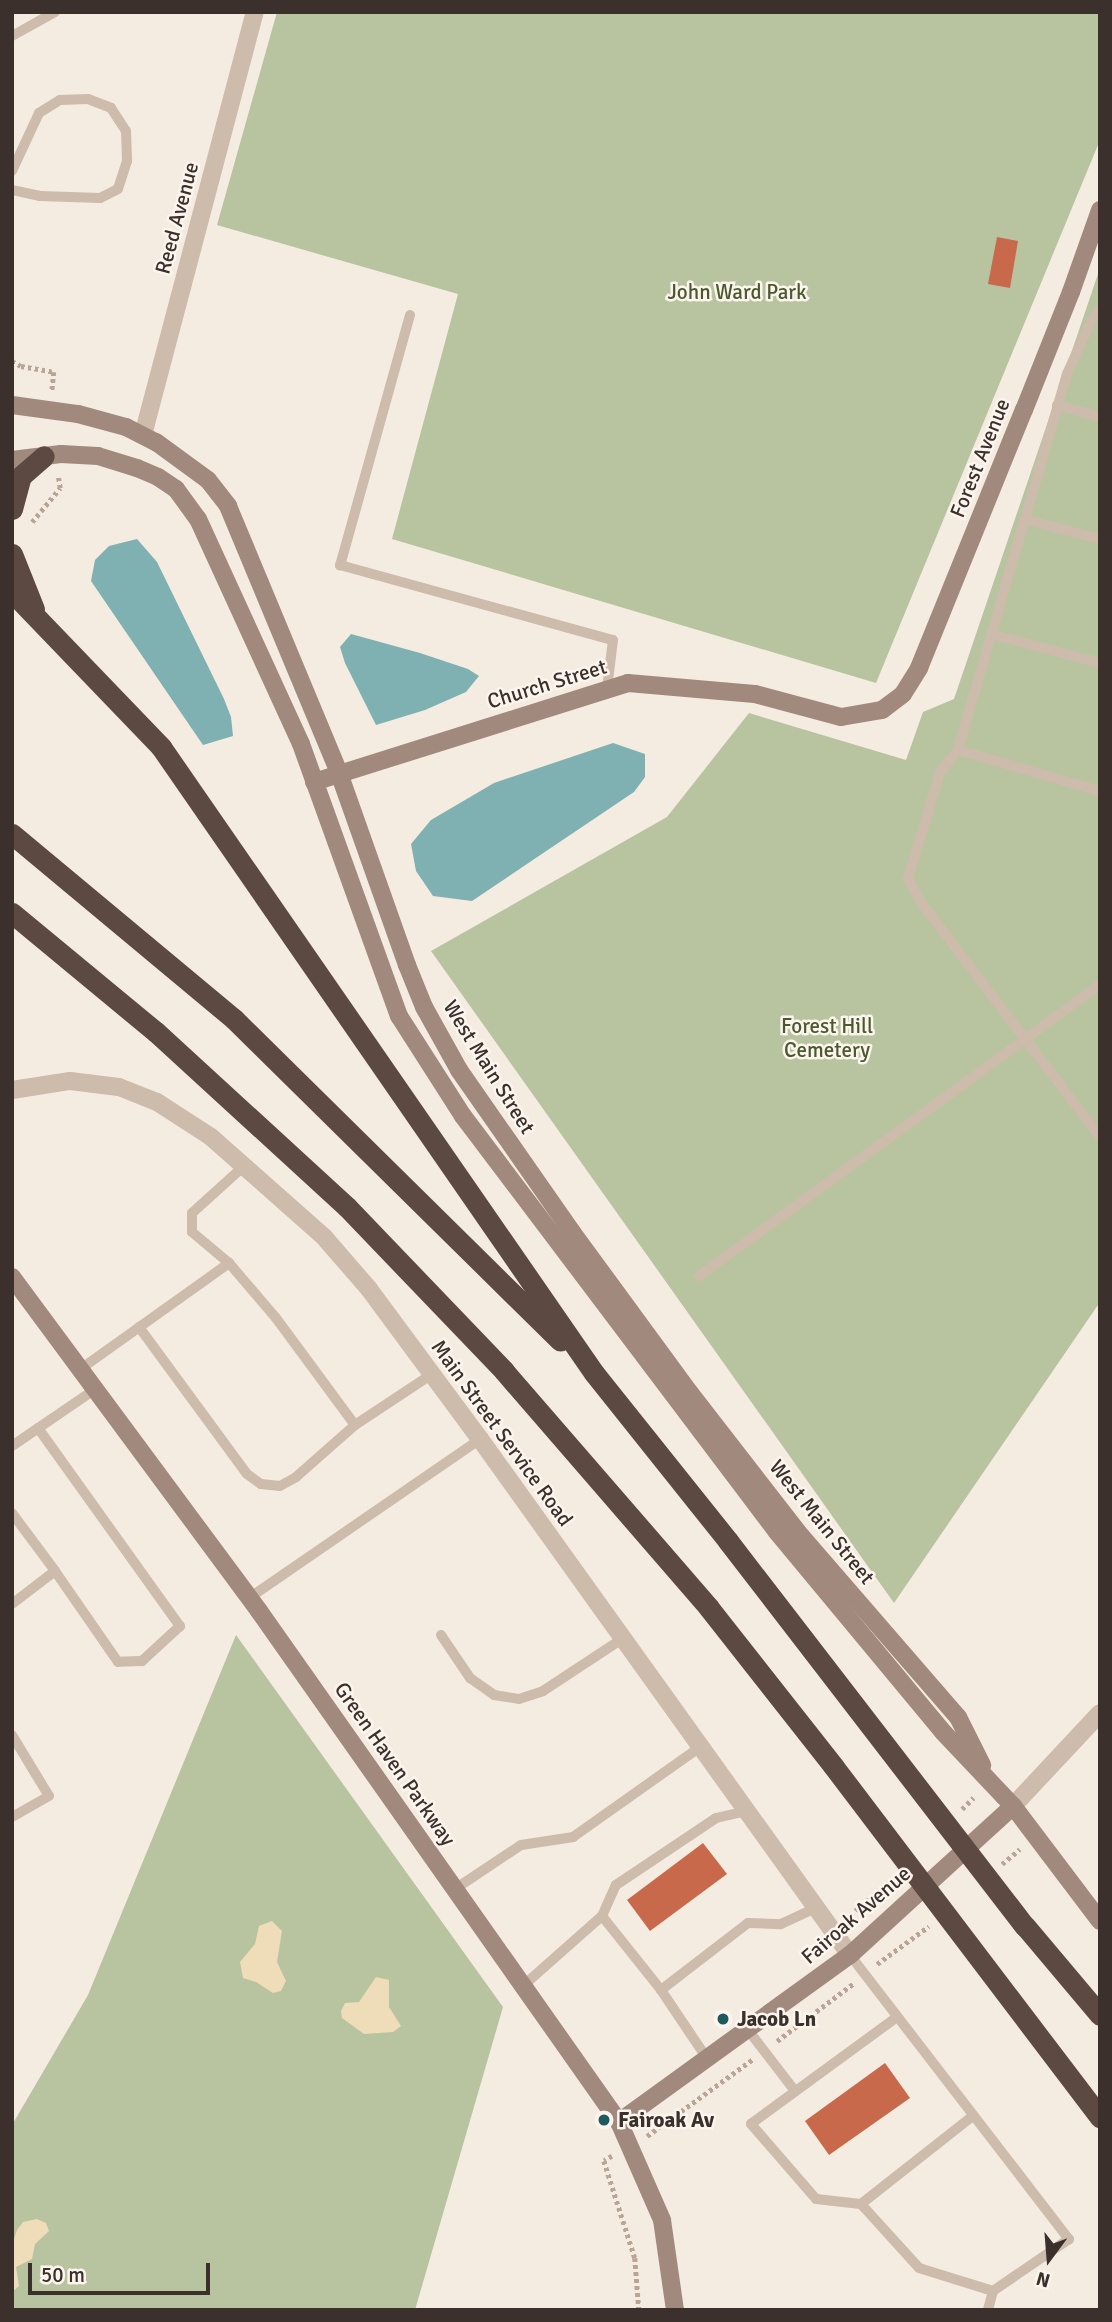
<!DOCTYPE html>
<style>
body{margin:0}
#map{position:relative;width:1112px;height:2322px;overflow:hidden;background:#f4ebe1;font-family:Signika,sans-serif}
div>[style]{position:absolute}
.green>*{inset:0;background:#b8c4a0}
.sand>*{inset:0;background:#efdcb8}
.water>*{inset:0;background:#7fb0b2}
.building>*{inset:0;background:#c8694b}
.path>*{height:4.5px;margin-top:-2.25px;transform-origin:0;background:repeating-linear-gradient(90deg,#b9a596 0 3.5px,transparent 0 7px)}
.lane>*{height:10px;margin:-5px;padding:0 5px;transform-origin:5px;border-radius:5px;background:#cdbbac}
.street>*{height:18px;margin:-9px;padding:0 9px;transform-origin:9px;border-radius:9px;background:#cdbbac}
.secondary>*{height:18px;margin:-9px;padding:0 9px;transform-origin:9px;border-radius:9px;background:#a18a7d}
.highway>*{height:21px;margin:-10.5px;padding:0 10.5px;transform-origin:10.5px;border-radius:10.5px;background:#5c4a42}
.dots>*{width:19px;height:19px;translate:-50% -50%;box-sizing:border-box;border:4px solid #fbf5ee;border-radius:50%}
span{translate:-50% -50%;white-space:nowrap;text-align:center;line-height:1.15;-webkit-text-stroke:5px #fbf5ee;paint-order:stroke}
.street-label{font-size:21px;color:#3b302b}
.park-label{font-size:21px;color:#4a5a2e}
.poi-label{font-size:21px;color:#3b302b;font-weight:700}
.left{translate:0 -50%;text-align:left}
.frame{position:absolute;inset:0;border:14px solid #3b302b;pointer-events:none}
.north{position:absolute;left:1014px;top:2224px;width:70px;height:70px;-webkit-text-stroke:5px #fbf5ee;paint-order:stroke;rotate:196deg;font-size:19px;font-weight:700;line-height:28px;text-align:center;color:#3b302b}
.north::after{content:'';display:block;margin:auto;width:24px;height:32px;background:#3b302b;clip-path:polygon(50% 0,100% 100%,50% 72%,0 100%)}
.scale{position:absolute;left:28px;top:2263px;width:182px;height:32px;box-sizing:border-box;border:4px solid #3b302b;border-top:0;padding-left:9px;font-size:21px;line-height:24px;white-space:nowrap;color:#3b302b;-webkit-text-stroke:5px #fbf5ee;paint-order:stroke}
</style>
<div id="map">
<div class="green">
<div style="clip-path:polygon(277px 12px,1100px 12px,1100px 140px,876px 683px,392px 539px,458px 294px,217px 225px)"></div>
<div style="clip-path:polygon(1100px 268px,1100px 1302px,894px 1603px,431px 951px,667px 817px,749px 713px,906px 760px,923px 712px,954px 699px)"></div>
<div style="clip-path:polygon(236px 1635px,503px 2007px,415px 2310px,12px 2310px,12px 2125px,88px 1995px)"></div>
</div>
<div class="sand">
<div style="clip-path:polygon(272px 1921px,282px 1931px,277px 1962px,286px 1981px,281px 1991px,273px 1993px,256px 1982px,243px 1978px,240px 1962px,255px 1944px,259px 1926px)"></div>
<div style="clip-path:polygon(376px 1977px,389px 1980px,389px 2007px,401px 2026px,393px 2032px,364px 2034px,342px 2018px,341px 2011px,345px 2003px,359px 2002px)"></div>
<div style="clip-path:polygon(37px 2219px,46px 2223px,49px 2231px,35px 2244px,32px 2259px,16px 2267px,19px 2286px,12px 2292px,12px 2245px,17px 2230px,23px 2222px)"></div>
</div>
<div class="water">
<div style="clip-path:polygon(137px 539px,157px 562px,224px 699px,231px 717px,233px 736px,203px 745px,91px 581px,95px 560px,109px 546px)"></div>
<div style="clip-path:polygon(351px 634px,420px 653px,468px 669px,479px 676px,466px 692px,425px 710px,376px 725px,345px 663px,340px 647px)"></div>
<div style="clip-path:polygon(613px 743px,645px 754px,645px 777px,634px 792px,472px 901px,433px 896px,416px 871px,411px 844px,431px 820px,494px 783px)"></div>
</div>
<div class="building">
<div style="clip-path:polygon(997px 237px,1018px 241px,1010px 288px,988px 284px)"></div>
<div style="clip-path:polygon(703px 1843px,727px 1874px,650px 1931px,627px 1900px)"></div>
<div style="clip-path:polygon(885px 2063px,910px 2098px,829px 2155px,805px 2121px)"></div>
</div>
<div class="path">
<div style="left:12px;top:361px;width:10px;rotate:29deg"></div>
<div style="left:21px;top:366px;width:34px;rotate:10deg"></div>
<div style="left:54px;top:372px;width:18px;rotate:96deg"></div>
<div style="left:32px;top:522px;width:44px;rotate:-50.5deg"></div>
<div style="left:60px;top:488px;width:13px;rotate:-99deg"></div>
<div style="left:962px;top:1809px;width:16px;rotate:-45deg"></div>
<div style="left:1002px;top:1864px;width:23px;rotate:-40deg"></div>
<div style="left:850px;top:1915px;width:55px;rotate:-39.8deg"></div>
<div style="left:877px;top:1964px;width:64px;rotate:-36.2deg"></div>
<div style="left:777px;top:2041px;width:96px;rotate:-37deg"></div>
<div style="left:647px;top:2136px;width:131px;rotate:-36deg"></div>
<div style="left:612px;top:2156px;width:9px;rotate:148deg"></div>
<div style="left:604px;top:2161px;width:102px;rotate:72.3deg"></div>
<div style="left:635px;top:2258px;width:52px;rotate:85.6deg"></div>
</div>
<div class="lane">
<div style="left:12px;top:36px;width:49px;rotate:-29.2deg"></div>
<div style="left:12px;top:171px;width:64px;rotate:-65deg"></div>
<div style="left:39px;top:113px;width:25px;rotate:-32deg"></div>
<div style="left:60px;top:100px;width:28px;rotate:-2deg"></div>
<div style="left:88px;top:99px;width:25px;rotate:21deg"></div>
<div style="left:111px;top:108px;width:27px;rotate:57deg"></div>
<div style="left:126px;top:131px;width:30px;rotate:88deg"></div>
<div style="left:127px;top:161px;width:29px;rotate:108deg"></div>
<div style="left:118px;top:189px;width:20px;rotate:153deg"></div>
<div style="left:100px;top:198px;width:60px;rotate:-178.1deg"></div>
<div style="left:40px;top:196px;width:29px;rotate:-168deg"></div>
<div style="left:1100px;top:309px;width:15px;rotate:127deg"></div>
<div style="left:1091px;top:321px;width:58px;rotate:114.4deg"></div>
<div style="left:1067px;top:374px;width:391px;rotate:106.2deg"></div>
<div style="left:958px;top:750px;width:28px;rotate:129deg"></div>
<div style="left:940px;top:772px;width:112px;rotate:106.7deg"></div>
<div style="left:908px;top:879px;width:29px;rotate:61deg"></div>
<div style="left:922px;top:904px;width:293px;rotate:52.6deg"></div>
<div style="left:410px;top:315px;width:260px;rotate:105.6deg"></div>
<div style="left:340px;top:565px;width:283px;rotate:15.4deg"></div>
<div style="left:613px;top:640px;width:49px;rotate:97deg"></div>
<div style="left:1057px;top:405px;width:45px;rotate:15.6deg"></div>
<div style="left:1024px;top:519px;width:79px;rotate:14.7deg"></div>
<div style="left:991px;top:634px;width:113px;rotate:14.9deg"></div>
<div style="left:958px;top:750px;width:148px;rotate:16.1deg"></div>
<div style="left:244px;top:1166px;width:70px;rotate:137.9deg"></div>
<div style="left:192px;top:1213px;width:19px;rotate:90deg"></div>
<div style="left:192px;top:1232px;width:48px;rotate:40deg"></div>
<div style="left:229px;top:1263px;width:72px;rotate:49.5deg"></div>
<div style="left:276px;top:1318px;width:133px;rotate:53.6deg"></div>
<div style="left:699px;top:1276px;width:495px;rotate:-36deg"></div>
<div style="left:139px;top:1327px;width:182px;rotate:53.7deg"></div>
<div style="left:247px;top:1474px;width:17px;rotate:36deg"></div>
<div style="left:261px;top:1484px;width:19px;rotate:6deg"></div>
<div style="left:280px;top:1486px;width:18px;rotate:-29deg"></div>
<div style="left:296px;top:1477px;width:79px;rotate:-41.4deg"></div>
<div style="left:355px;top:1425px;width:92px;rotate:-33.5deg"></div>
<div style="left:82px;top:1368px;width:181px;rotate:-35.5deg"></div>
<div style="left:38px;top:1428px;width:244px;rotate:54.4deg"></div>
<div style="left:180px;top:1626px;width:52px;rotate:137.4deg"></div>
<div style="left:142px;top:1661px;width:24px;rotate:178deg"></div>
<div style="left:118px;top:1662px;width:111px;rotate:-124.7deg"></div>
<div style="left:12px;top:1446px;width:103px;rotate:-34.3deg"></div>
<div style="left:12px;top:1513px;width:72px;rotate:53.4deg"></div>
<div style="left:55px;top:1571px;width:54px;rotate:142.5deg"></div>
<div style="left:249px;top:1598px;width:280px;rotate:-34.5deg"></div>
<div style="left:441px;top:1635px;width:52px;rotate:56deg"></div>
<div style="left:470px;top:1678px;width:29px;rotate:35deg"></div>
<div style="left:494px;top:1695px;width:25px;rotate:9deg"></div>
<div style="left:519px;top:1699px;width:25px;rotate:-18deg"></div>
<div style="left:543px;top:1691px;width:95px;rotate:-33.4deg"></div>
<div style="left:12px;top:1735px;width:71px;rotate:58.8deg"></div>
<div style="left:49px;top:1796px;width:43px;rotate:150.4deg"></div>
<div style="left:455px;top:1889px;width:79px;rotate:-33.7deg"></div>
<div style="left:521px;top:1845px;width:53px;rotate:-8.7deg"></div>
<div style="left:573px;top:1837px;width:156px;rotate:-35.3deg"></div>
<div style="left:602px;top:1916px;width:95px;rotate:51.4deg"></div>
<div style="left:661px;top:1990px;width:84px;rotate:56.1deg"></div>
<div style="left:850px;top:1955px;width:359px;rotate:52.4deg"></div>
<div style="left:1069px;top:2239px;width:92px;rotate:145.6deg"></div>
<div style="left:993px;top:2291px;width:20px;rotate:105deg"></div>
<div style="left:524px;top:1985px;width:104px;rotate:-41.5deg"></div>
<div style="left:602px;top:1916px;width:34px;rotate:-66deg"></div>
<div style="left:616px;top:1885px;width:120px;rotate:-33.8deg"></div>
<div style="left:716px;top:1818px;width:31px;rotate:-13deg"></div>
<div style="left:661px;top:1990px;width:110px;rotate:-37.6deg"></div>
<div style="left:748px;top:1923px;width:33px;rotate:2deg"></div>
<div style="left:781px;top:1924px;width:38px;rotate:-25deg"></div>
<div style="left:897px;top:2017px;width:181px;rotate:143.8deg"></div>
<div style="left:751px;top:2124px;width:99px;rotate:49.1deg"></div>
<div style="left:816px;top:2199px;width:45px;rotate:6.3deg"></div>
<div style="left:861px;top:2204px;width:142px;rotate:-38.2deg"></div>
<div style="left:748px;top:2030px;width:77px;rotate:52.4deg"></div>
<div style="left:861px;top:2204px;width:86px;rotate:47.8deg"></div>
<div style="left:919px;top:2268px;width:77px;rotate:17.3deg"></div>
</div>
<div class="street">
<div style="left:143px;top:435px;width:438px;rotate:-75.2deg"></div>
<div style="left:12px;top:1090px;width:59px;rotate:-8.8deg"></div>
<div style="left:70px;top:1081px;width:49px;rotate:7deg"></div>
<div style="left:119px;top:1087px;width:41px;rotate:21.5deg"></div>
<div style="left:157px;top:1102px;width:64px;rotate:32.9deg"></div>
<div style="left:211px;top:1137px;width:151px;rotate:41.5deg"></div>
<div style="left:324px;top:1237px;width:69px;rotate:49.1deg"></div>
<div style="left:369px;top:1289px;width:187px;rotate:53.5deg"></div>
<div style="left:480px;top:1439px;width:635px;rotate:54.36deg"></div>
<div style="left:1013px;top:1806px;width:127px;rotate:-46.9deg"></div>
</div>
<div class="secondary">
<div style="left:12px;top:405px;width:67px;rotate:7.8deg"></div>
<div style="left:78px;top:414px;width:50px;rotate:15.2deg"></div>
<div style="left:126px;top:427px;width:34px;rotate:27deg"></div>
<div style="left:156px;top:442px;width:64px;rotate:36.2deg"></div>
<div style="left:208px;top:480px;width:33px;rotate:52deg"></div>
<div style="left:228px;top:506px;width:289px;rotate:67.4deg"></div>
<div style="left:339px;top:773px;width:204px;rotate:70.5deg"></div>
<div style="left:407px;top:965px;width:45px;rotate:68deg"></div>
<div style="left:424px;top:1007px;width:72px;rotate:60.9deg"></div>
<div style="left:459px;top:1070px;width:198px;rotate:55.1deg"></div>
<div style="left:572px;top:1232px;width:200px;rotate:53.8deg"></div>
<div style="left:690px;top:1393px;width:181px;rotate:52.2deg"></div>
<div style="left:801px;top:1536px;width:240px;rotate:49.1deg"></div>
<div style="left:958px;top:1717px;width:54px;rotate:63.4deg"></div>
<div style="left:12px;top:460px;width:49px;rotate:-7deg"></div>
<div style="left:61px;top:454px;width:37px;rotate:3deg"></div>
<div style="left:98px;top:456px;width:41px;rotate:17.1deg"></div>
<div style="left:137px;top:468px;width:23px;rotate:23deg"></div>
<div style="left:158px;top:477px;width:22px;rotate:34deg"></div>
<div style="left:176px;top:489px;width:37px;rotate:54deg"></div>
<div style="left:198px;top:519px;width:247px;rotate:65.4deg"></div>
<div style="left:301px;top:744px;width:289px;rotate:70.2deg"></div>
<div style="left:399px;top:1016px;width:119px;rotate:57.4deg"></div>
<div style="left:463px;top:1116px;width:521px;rotate:52.95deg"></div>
<div style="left:777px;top:1532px;width:260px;rotate:50.3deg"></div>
<div style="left:943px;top:1732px;width:102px;rotate:46.6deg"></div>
<div style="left:1013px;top:1806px;width:144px;rotate:52.9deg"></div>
<div style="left:314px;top:782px;width:329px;rotate:-17.5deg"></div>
<div style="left:628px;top:683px;width:127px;rotate:5deg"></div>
<div style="left:755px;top:694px;width:89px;rotate:15deg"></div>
<div style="left:841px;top:717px;width:42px;rotate:-9.7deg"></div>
<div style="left:882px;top:710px;width:26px;rotate:-37deg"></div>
<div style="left:903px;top:694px;width:31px;rotate:-58deg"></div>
<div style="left:919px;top:668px;width:279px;rotate:-67.9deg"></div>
<div style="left:1024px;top:410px;width:127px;rotate:-68.3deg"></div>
<div style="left:1071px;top:292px;width:87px;rotate:-70.5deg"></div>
<div style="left:12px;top:1277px;width:415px;rotate:53.5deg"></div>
<div style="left:259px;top:1611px;width:625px;rotate:54.84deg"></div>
<div style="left:619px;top:2122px;width:107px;rotate:66.3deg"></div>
<div style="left:662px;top:2220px;width:91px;rotate:81.8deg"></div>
<div style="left:619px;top:2122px;width:285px;rotate:-35.9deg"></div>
<div style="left:850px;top:1955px;width:221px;rotate:-42.4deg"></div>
</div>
<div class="highway">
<div style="left:12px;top:509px;width:34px;rotate:-75deg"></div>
<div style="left:21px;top:476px;width:30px;rotate:-41deg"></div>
<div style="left:12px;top:554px;width:59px;rotate:68.2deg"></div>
<div style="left:12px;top:592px;width:215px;rotate:46.1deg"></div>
<div style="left:161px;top:747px;width:761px;rotate:55.33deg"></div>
<div style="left:594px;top:1373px;width:215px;rotate:51.4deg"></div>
<div style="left:728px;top:1541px;width:486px;rotate:52.4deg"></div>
<div style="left:1025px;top:1926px;width:116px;rotate:49.9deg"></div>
<div style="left:12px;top:834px;width:289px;rotate:39.8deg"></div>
<div style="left:234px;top:1019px;width:458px;rotate:44.6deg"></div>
<div style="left:12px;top:913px;width:187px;rotate:39.6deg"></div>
<div style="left:156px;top:1032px;width:259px;rotate:42.5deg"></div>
<div style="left:347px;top:1207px;width:227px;rotate:46.2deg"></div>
<div style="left:504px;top:1371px;width:313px;rotate:49.1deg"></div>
<div style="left:709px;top:1608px;width:202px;rotate:51.8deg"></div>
<div style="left:834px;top:1767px;width:440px;rotate:52.8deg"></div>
</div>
<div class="dots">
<div style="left:723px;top:2019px;background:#1f5a5e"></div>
<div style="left:604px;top:2120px;background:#1f5a5e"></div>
</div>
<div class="street-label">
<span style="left:177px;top:218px;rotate:-75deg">Reed Avenue</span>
<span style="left:980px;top:458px;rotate:-68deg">Forest Avenue</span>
<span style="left:547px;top:684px;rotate:-17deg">Church Street</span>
<span style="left:489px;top:1067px;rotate:58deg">West Main Street</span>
<span style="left:502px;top:1433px;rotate:54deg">Main Street Service Road</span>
<span style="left:822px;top:1522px;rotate:51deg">West Main Street</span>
<span style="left:395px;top:1764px;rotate:55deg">Green Haven Parkway</span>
<span style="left:856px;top:1915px;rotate:-41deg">Fairoak Avenue</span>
</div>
<div class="park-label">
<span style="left:737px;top:292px">John Ward Park</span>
<span style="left:827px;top:1038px">Forest Hill<br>Cemetery</span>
</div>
<div class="poi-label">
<span class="left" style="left:737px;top:2019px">Jacob Ln</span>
<span class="left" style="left:618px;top:2120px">Fairoak Av</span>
</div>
<div class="frame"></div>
<div class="north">N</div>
<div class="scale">50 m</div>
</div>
